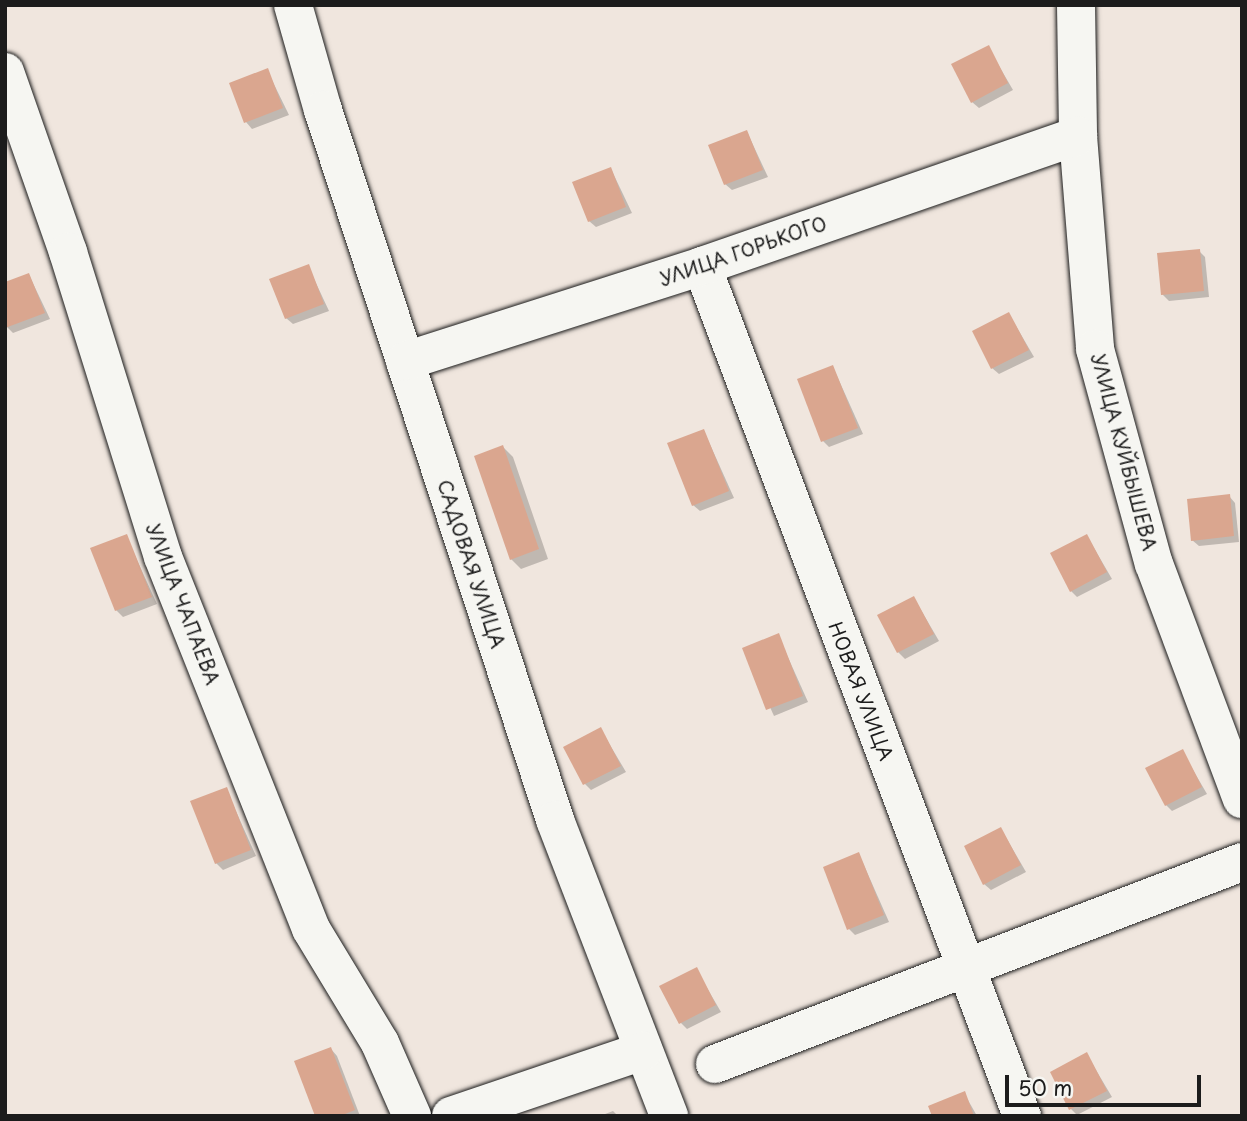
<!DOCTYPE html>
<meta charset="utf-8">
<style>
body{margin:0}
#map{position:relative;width:1247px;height:1121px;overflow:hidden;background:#f0e6de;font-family:"Playpen Sans",sans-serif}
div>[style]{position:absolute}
.shadow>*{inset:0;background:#0003}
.building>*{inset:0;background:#daa68f}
.roads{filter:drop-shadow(0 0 2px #1c1c1c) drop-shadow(0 0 2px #1c1c1c)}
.minor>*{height:38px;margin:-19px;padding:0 19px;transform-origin:19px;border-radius:19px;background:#f6f6f2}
span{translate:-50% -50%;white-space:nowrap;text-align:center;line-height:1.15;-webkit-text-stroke:5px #f6f6f2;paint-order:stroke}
.street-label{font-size:19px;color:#1c1c1c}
.frame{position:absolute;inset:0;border:7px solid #1c1c1c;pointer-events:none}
.scale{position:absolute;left:1005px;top:1075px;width:196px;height:32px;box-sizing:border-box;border:4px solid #1c1c1c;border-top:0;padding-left:9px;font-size:21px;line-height:24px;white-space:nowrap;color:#1c1c1c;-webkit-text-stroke:5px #f6f6f2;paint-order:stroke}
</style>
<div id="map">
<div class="shadow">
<div style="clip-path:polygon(988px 47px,1013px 90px,979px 108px,972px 102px)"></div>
<div style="clip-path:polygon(267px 70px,289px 115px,252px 129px,246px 122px)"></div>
<div style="clip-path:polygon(747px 132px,768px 177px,732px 190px,725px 184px)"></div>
<div style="clip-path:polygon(611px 169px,632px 213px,596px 227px,589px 221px)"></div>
<div style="clip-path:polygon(1199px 251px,1205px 257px,1209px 297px,1169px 301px,1162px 294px)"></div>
<div style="clip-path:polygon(308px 266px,329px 311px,293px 324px,286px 318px)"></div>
<div style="clip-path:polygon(29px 275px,50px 319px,13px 333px,7px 327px)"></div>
<div style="clip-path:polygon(1009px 314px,1034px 357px,999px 374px,992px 368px)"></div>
<div style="clip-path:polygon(833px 367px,863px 434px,829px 447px,823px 441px)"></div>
<div style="clip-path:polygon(704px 431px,734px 498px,700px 511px,693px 505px)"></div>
<div style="clip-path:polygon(503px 447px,513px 457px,548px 559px,521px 569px,511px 559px)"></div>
<div style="clip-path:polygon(1229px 496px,1235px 503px,1239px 542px,1199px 546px,1192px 540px)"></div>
<div style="clip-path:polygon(126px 536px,157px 604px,123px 617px,116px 610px)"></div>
<div style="clip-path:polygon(1087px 536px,1112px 579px,1077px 597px,1071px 591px)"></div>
<div style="clip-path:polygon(914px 598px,939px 641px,905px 659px,898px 652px)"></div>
<div style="clip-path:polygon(778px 635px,808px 702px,774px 716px,744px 649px)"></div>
<div style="clip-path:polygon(601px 730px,626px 772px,591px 790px,585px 784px)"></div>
<div style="clip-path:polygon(1182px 751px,1207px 794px,1172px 811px,1166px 805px)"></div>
<div style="clip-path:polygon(226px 789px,256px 856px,223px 870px,216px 863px)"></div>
<div style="clip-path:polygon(1001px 829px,1026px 872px,991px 890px,984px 884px)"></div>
<div style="clip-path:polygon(859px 854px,889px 922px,855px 935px,849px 929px)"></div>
<div style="clip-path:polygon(696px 969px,721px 1012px,687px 1029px,681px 1023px)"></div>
<div style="clip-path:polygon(331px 1049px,337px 1056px,360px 1116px,317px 1116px)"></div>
<div style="clip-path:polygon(1087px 1055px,1112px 1097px,1077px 1115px,1071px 1109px)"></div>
<div style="clip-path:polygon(964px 1093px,977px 1116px,934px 1116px)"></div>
<div style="clip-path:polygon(613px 1111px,618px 1116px,600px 1116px)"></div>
</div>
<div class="building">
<div style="clip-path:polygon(989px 45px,1008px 83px,971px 103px,951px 64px)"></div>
<div style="clip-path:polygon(268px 68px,283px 108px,244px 123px,229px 83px)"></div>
<div style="clip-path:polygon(747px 130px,763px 170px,724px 185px,708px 145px)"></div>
<div style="clip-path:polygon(611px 167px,626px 207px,588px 222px,572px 182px)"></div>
<div style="clip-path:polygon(1200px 249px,1204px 291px,1161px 295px,1157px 253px)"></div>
<div style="clip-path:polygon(309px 264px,324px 304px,285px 319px,269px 279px)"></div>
<div style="clip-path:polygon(29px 273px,45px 313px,5px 328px,5px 282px)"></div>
<div style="clip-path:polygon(1009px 312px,1029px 350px,991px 369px,972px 331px)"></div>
<div style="clip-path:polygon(833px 365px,858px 428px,821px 442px,797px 379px)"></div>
<div style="clip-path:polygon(704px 429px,729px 491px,692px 506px,667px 443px)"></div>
<div style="clip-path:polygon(503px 445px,539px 549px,510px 560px,474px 456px)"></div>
<div style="clip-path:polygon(1230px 494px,1234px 536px,1191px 541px,1187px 499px)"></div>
<div style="clip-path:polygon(127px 534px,152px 597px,115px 611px,90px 548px)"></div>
<div style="clip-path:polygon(1087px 534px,1107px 572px,1070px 592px,1050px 553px)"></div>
<div style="clip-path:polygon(914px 596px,934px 634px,897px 653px,877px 615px)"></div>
<div style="clip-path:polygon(779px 633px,803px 696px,766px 710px,742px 648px)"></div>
<div style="clip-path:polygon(601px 727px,621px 766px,583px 785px,563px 747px)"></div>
<div style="clip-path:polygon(1183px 749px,1202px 787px,1165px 806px,1145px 768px)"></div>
<div style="clip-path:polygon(227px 787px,251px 850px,215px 864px,190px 801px)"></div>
<div style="clip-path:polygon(1001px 827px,1021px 865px,983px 885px,964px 846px)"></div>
<div style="clip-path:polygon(859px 852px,884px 915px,847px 930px,823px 867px)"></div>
<div style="clip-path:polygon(697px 967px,716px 1005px,679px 1024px,659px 986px)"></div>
<div style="clip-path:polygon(331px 1047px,355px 1110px,340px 1116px,315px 1116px,294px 1061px)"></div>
<div style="clip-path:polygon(1087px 1052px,1107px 1091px,1069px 1110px,1050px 1072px)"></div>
<div style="clip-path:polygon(965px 1091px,974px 1116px,932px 1116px,928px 1106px)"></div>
</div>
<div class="roads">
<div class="minor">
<div style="left:293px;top:5px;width:109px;rotate:74.1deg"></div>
<div style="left:323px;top:110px;width:747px;rotate:71.9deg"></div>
<div style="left:555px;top:820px;width:317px;rotate:68.9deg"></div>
<div style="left:1076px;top:5px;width:131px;rotate:89.1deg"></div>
<div style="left:1078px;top:136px;width:214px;rotate:85.4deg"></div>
<div style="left:1095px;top:349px;width:223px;rotate:74.7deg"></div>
<div style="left:1154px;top:564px;width:251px;rotate:69.5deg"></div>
<div style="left:5px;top:72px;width:191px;rotate:70.7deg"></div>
<div style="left:68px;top:252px;width:319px;rotate:72.7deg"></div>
<div style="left:163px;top:557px;width:400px;rotate:68.3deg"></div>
<div style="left:311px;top:929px;width:133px;rotate:58.8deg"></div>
<div style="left:380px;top:1043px;width:80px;rotate:66.3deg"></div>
<div style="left:702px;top:266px;width:908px;rotate:69.37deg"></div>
<div style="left:405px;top:361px;width:312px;rotate:-17.7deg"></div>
<div style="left:702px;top:266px;width:398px;rotate:-19.1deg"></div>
<div style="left:715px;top:1064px;width:564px;rotate:-20.97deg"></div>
<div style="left:451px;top:1116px;width:203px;rotate:-18.7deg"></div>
</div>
</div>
<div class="street-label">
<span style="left:743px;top:251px;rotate:-19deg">УЛИЦА ГОРЬКОГО</span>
<span style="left:1124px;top:452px;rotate:75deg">УЛИЦА КУЙБЫШЕВА</span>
<span style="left:471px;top:564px;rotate:72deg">САДОВАЯ УЛИЦА</span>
<span style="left:183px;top:604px;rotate:69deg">УЛИЦА ЧАПАЕВА</span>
<span style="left:861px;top:691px;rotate:69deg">НОВАЯ УЛИЦА</span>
</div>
<div class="frame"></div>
<div class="scale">50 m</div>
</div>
